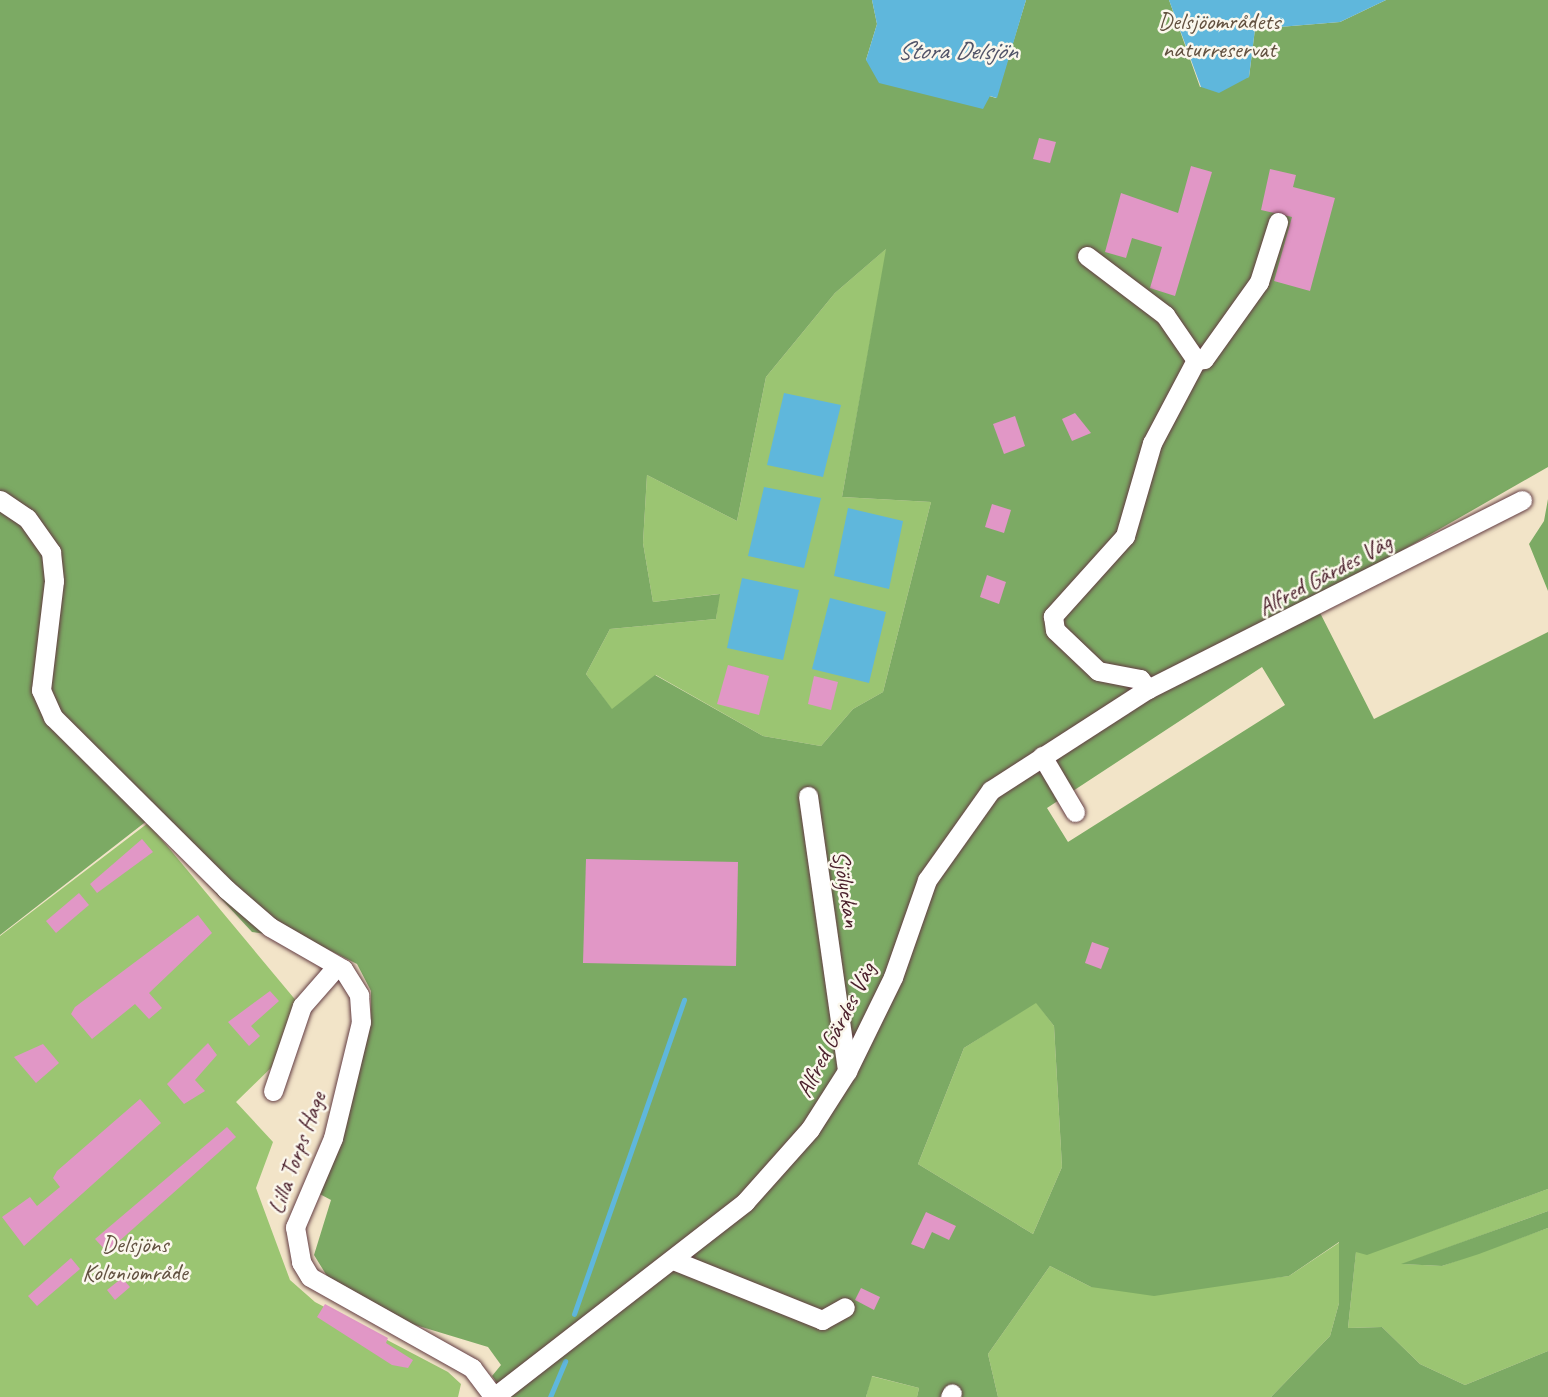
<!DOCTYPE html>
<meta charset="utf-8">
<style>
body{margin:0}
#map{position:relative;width:1548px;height:1397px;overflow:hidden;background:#f2e4c8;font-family:Caveat,sans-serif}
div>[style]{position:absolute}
.green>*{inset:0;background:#9bc572}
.forest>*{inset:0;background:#7caa64}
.water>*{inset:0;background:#5fb7dc}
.stream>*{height:5px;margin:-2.5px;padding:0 2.5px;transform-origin:2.5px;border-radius:2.5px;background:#5fb7dc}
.building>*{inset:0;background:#e197c6}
.roads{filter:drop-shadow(0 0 2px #633d43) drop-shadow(0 0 2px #633d43)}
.minor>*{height:19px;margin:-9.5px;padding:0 9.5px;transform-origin:9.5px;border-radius:9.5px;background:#fff}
span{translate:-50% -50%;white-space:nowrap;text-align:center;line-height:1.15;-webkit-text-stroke:5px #fbf7ec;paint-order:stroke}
.park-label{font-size:24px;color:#625140}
.street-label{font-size:24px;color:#4a1f2b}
.water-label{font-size:26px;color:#515469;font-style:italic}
</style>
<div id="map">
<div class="green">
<div style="clip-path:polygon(887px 248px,842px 497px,931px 502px,883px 692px,853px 709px,821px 746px,763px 736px,656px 675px,612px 710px,586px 674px,610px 629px,716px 619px,719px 594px,653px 602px,643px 543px,647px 475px,737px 521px,766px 377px,835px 293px)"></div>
<div style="clip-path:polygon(148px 823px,298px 1003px,279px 1060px,236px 1102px,273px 1142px,256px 1188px,290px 1280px,315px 1302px,448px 1372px,461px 1384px,458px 1397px,0 1397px,0 936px)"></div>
<div style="clip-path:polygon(1036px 1002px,1054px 1026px,1062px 1167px,1033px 1234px,918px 1164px,964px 1048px)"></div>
<div style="clip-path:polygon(1548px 1189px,1548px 1211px,1403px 1264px,1442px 1266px,1548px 1228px,1548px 1351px,1465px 1385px,1420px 1364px,1382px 1327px,1348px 1328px,1356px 1251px,1367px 1254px)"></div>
<div style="clip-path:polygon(1340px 1242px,1339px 1303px,1330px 1336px,1271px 1397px,998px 1397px,988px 1354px,1050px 1266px,1091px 1287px,1263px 1279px,1289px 1276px)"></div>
<div style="clip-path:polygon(871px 1376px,919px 1388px,917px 1397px,866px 1397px)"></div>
</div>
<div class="forest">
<div style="clip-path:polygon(evenodd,0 0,872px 0,877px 24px,866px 60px,996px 98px,1026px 0,1169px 0,1200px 87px,1249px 77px,1255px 29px,1340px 22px,1386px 0,1548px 0,1548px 467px,1314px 601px,1374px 719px,1548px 632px,1548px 1189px,1367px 1255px,1356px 1252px,1348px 1328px,1382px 1327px,1420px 1364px,1465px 1385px,1548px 1351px,1548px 1397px,1271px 1397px,1330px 1336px,1339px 1303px,1339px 1242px,1289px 1276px,1154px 1296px,1091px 1287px,1050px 1266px,988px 1354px,998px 1397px,917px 1397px,919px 1388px,872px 1376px,866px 1397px,507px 1397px,492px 1376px,501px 1365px,488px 1347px,412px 1324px,327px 1276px,314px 1255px,331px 1200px,316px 1192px,347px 1111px,371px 1021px,371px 991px,357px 964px,311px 941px,252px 932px,148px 820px,0 935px,0 0,886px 249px,842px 497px,931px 502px,883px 692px,853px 709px,821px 746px,763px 736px,655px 675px,612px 709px,586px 674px,610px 629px,716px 619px,720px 594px,653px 602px,643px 543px,647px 475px,737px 521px,766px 377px,835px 293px,886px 249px,0 0,1262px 667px,1285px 705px,1068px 842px,1047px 808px,1262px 667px,0 0,1036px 1003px,1054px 1026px,1062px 1167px,1033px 1234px,918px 1164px,964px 1048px,1036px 1003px)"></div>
<div style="clip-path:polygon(1548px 499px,1548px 591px,1529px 544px,1544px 521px)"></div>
<div style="clip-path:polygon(1548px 1211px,1548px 1228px,1479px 1254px,1442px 1266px,1401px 1264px)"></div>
</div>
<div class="water">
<div style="clip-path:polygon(872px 0,1026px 0,997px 98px,990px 96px,983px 109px,879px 83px,866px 60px,877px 24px)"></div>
<div style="clip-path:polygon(1169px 0,1386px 0,1340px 22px,1255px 29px,1249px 77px,1219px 93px,1201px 87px)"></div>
<div style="clip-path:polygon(784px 393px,841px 405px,823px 477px,767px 465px)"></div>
<div style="clip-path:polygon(764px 487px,821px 498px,804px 568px,748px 556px)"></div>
<div style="clip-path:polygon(848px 508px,903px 521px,889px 589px,834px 576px)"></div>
<div style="clip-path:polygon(742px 578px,799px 590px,783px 660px,727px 648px)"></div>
<div style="clip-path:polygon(830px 598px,886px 612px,869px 683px,812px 669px)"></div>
</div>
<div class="stream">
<div style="left:574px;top:1314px;width:333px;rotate:-70.7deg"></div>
<div style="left:550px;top:1397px;width:39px;rotate:-67deg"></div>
</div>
<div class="building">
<div style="clip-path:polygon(1039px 138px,1056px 142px,1050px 163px,1033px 159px)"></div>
<div style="clip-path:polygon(1191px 166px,1212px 172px,1175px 296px,1150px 288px,1162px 247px,1132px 238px,1126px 258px,1105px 252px,1121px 193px,1178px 213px)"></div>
<div style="clip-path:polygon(1270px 169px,1296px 175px,1293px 187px,1335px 198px,1310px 291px,1274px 281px,1292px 217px,1261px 210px)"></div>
<div style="clip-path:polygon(1075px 413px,1091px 433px,1072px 441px,1062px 419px)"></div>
<div style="clip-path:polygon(1015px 416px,1025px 446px,1004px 454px,993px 424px)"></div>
<div style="clip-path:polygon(992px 504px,1011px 510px,1004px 533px,985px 527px)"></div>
<div style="clip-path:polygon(987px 575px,1006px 582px,999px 604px,980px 597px)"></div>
<div style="clip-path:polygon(728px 665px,769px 676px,759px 715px,717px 704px)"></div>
<div style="clip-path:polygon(814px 676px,838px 682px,831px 710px,808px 704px)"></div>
<div style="clip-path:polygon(142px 839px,153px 852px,97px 893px,90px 884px)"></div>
<div style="clip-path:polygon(586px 859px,738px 862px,736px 966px,583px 963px)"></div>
<div style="clip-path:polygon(79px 893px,89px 905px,56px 933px,46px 921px)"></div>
<div style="clip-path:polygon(198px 915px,212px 933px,149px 993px,162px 1008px,149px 1019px,135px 1004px,92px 1039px,71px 1014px,75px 1007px)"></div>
<div style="clip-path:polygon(1092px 942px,1109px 948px,1101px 969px,1085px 963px)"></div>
<div style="clip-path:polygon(270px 991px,279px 1001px,251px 1026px,260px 1036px,249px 1046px,228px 1022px)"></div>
<div style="clip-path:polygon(208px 1043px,217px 1055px,195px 1080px,205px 1091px,184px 1104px,167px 1084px)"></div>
<div style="clip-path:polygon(43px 1044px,59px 1063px,36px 1083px,14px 1057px)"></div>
<div style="clip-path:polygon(140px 1099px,161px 1123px,24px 1246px,2px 1217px,30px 1197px,37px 1206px,60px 1187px,53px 1178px,57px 1171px)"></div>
<div style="clip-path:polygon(227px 1127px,236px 1137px,107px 1252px,95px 1239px)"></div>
<div style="clip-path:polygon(926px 1212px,956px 1226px,949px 1240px,932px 1232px,924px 1249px,911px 1244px)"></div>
<div style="clip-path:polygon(71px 1258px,80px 1269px,37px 1306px,28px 1296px)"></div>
<div style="clip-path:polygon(122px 1278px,130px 1287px,115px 1300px,107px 1290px)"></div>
<div style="clip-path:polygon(861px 1288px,880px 1297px,874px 1310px,855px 1300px)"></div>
<div style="clip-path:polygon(325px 1304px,388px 1338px,386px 1343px,413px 1360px,408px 1368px,392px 1365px,317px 1317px)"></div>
</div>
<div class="roads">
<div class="minor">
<div style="left:1087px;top:256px;width:98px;rotate:37.1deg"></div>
<div style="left:1165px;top:315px;width:55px;rotate:55.4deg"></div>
<div style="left:1196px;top:360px;width:94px;rotate:117.9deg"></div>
<div style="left:1152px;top:443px;width:97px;rotate:106.2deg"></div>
<div style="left:1125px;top:536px;width:108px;rotate:132deg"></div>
<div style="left:1053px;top:616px;width:14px;rotate:82deg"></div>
<div style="left:1055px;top:630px;width:59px;rotate:43.6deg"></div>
<div style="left:1098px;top:671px;width:43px;rotate:10.8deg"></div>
<div style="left:1140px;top:679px;width:13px;rotate:51deg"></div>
<div style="left:1196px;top:360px;width:8px;rotate:-7deg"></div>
<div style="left:1204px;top:359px;width:95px;rotate:-54.5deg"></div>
<div style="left:1259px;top:282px;width:63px;rotate:-72.4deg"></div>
<div style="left:0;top:500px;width:32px;rotate:34deg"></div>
<div style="left:27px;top:518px;width:42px;rotate:54.8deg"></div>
<div style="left:51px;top:552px;width:29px;rotate:84deg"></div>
<div style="left:54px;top:581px;width:110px;rotate:96.8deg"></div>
<div style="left:41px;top:690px;width:30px;rotate:66deg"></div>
<div style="left:53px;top:717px;width:244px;rotate:44.8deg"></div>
<div style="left:226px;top:889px;width:58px;rotate:40.8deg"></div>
<div style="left:270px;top:927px;width:84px;rotate:29.9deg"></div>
<div style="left:343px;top:969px;width:31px;rotate:58deg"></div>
<div style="left:359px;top:995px;width:27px;rotate:86deg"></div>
<div style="left:361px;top:1022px;width:119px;rotate:103.6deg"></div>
<div style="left:333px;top:1138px;width:97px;rotate:113.1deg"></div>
<div style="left:295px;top:1227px;width:36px;rotate:80deg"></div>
<div style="left:301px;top:1262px;width:17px;rotate:59deg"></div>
<div style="left:310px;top:1277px;width:186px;rotate:29.3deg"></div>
<div style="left:472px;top:1368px;width:36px;rotate:53deg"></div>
<div style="left:1042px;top:756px;width:65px;rotate:59.5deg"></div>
<div style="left:808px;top:796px;width:278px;rotate:81.9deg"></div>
<div style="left:273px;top:1091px;width:90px;rotate:-71.2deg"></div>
<div style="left:302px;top:1006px;width:53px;rotate:-48.8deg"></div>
<div style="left:673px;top:1260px;width:161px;rotate:21.9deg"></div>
<div style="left:822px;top:1320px;width:26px;rotate:-29deg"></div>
<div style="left:494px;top:1397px;width:318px;rotate:-37.8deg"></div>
<div style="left:745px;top:1202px;width:98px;rotate:-48.3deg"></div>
<div style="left:810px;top:1129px;width:69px;rotate:-57.5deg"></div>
<div style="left:847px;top:1071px;width:105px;rotate:-63.9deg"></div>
<div style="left:893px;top:977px;width:103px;rotate:-70.7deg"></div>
<div style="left:927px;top:880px;width:110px;rotate:-54.6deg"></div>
<div style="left:991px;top:790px;width:187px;rotate:-32.8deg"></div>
<div style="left:1148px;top:689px;width:419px;rotate:-26.8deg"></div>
<div style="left:950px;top:1397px;width:4px;rotate:-63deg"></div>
</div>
</div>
<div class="park-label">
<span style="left:1219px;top:36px">Delsjöområdets<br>naturreservat</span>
<span style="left:135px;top:1259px">Delsjöns<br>Koloniområde</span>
</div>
<div class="street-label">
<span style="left:1325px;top:575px;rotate:-28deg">Alfred Gärdes Väg</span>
<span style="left:846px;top:889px;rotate:81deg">Sjölyckan</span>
<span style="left:836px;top:1030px;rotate:-63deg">Alfred Gärdes Väg</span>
<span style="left:297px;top:1153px;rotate:-70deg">Lilla Torps Hage</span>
</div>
<div class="water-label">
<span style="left:957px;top:51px">Stora Delsjön</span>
</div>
</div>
